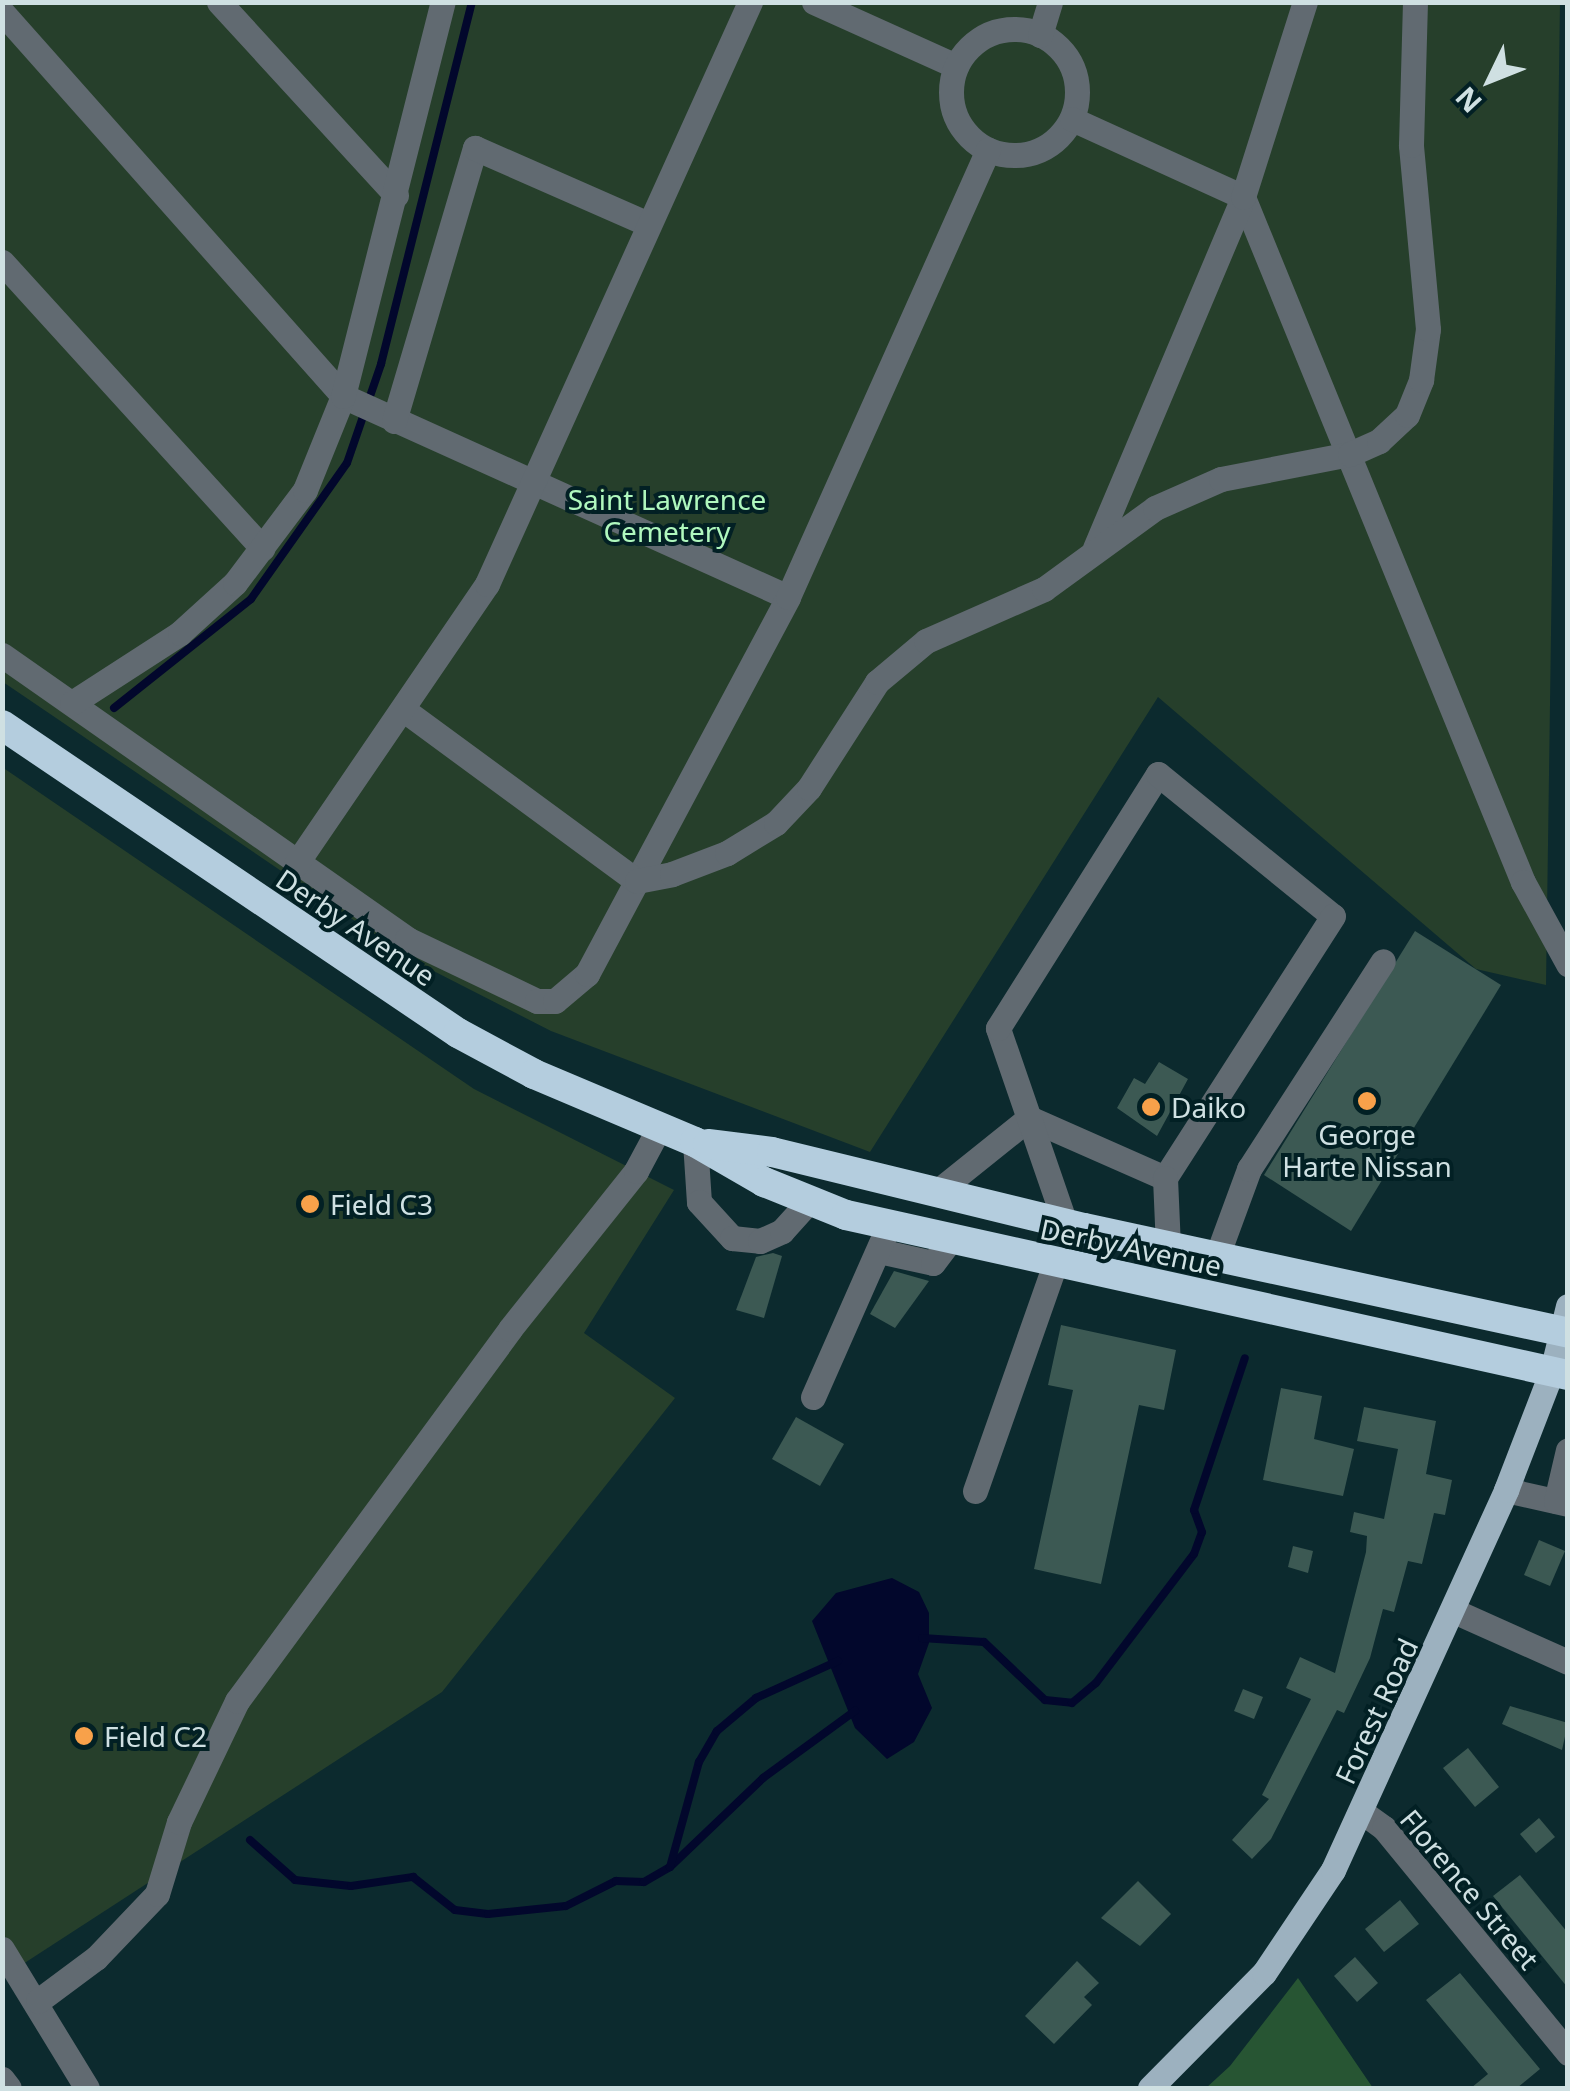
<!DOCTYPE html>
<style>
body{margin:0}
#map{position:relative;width:1570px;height:2091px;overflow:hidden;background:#0c2a2e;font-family:"Noto Sans",sans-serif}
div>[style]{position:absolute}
.green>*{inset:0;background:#263f2b}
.forest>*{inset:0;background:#275533}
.water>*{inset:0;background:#02072c}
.stream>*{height:8px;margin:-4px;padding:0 4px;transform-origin:4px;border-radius:4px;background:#02072c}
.building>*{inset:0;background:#3c5953}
.minor>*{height:25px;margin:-12.5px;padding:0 12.5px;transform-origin:12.5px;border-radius:12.5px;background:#616a71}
.minor>.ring{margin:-12.5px;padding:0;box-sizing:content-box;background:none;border:25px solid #616a71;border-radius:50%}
.major>*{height:25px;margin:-12.5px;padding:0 12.5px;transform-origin:12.5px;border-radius:12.5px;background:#9cb1bf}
.highway>*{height:30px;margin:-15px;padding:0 15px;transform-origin:15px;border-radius:15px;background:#b4cdde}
.dots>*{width:28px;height:28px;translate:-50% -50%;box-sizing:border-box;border:5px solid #022024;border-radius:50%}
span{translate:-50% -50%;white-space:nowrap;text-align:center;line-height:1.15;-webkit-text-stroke:8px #022024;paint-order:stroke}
.park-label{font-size:28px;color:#b0f8be}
.street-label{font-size:28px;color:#cfe0e2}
.poi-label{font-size:28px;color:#cfe0e2}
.left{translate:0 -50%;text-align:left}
.frame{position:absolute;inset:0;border:5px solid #cfe0e2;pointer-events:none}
.north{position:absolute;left:1440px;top:30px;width:100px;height:100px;-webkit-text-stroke:8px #022024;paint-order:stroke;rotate:227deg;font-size:28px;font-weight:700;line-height:40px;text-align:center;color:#cfe0e2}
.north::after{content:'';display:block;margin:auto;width:35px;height:45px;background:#cfe0e2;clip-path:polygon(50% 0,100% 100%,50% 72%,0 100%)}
</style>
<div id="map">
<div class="green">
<div style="clip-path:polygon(2px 3px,1560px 3px,1546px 985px,1476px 969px,1158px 697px,870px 1152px,551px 1031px,414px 961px,3px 682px)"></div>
<div style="clip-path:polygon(2px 767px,474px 1089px,674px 1190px,584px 1333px,675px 1398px,442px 1692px,23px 1964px,2px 1932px)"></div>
</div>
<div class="forest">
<div style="clip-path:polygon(1298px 1978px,1373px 2088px,1206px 2088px,1230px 2066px)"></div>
</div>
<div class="water">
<div style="clip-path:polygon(892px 1578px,919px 1592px,929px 1613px,929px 1643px,918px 1674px,932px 1708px,914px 1742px,887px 1759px,855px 1728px,812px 1621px,836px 1593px)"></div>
</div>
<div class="stream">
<div style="left:114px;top:708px;width:175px;rotate:-38.5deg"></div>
<div style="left:251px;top:599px;width:166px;rotate:-54.8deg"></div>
<div style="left:347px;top:463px;width:105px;rotate:-71deg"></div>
<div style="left:381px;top:364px;width:373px;rotate:-75.9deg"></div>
<div style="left:922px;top:1638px;width:62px;rotate:3.7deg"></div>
<div style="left:984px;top:1642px;width:84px;rotate:43.6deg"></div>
<div style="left:1045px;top:1700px;width:27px;rotate:6deg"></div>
<div style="left:1072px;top:1703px;width:31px;rotate:-40deg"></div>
<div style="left:1096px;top:1683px;width:162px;rotate:-52.8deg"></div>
<div style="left:1194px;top:1554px;width:23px;rotate:-70deg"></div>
<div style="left:1202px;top:1532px;width:23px;rotate:-110deg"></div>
<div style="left:1194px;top:1510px;width:160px;rotate:-71.5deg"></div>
<div style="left:250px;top:1840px;width:60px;rotate:41.6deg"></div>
<div style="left:295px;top:1880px;width:56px;rotate:6.1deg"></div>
<div style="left:351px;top:1886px;width:63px;rotate:-8.3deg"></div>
<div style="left:413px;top:1877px;width:53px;rotate:38.2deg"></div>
<div style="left:455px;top:1910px;width:33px;rotate:7deg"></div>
<div style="left:488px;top:1914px;width:78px;rotate:-5.9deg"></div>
<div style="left:566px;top:1906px;width:56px;rotate:-26.6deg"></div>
<div style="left:616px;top:1881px;width:28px;rotate:2deg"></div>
<div style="left:644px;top:1882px;width:30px;rotate:-30deg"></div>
<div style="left:670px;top:1867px;width:129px;rotate:-43.7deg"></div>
<div style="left:763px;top:1778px;width:114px;rotate:-36.1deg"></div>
<div style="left:670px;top:1867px;width:109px;rotate:-74.6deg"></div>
<div style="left:699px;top:1762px;width:36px;rotate:-60deg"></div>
<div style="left:717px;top:1731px;width:51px;rotate:-40.2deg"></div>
<div style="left:756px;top:1698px;width:90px;rotate:-24.3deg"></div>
</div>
<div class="building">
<div style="clip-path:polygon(1415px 931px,1501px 985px,1351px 1231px,1264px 1175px)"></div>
<div style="clip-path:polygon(1159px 1062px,1188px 1079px,1157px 1136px,1117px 1108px,1134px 1078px,1145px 1084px)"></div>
<div style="clip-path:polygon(773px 1253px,782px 1256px,764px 1318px,736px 1310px,756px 1257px)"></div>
<div style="clip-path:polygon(894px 1271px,929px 1281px,895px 1328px,870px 1314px)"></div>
<div style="clip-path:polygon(1061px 1325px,1176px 1350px,1164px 1410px,1139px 1405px,1101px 1584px,1034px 1569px,1073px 1390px,1048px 1385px)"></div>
<div style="clip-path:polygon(1281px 1388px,1322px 1396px,1314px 1439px,1354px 1449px,1343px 1496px,1263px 1480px)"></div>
<div style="clip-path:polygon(1364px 1407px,1436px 1421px,1426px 1474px,1452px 1480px,1445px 1515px,1434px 1513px,1422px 1564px,1408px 1561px,1394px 1612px,1383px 1609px,1370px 1658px,1344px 1713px,1337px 1710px,1271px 1839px,1252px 1859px,1232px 1840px,1269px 1799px,1262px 1795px,1311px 1699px,1286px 1688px,1300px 1657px,1335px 1673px,1366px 1552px,1367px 1536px,1350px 1532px,1354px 1512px,1384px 1519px,1398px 1449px,1357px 1441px)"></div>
<div style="clip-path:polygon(796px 1417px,844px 1444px,820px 1486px,772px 1459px)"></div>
<div style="clip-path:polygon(1539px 1540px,1565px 1551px,1550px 1586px,1524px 1575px)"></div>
<div style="clip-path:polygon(1293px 1546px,1313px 1551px,1308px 1573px,1288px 1567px)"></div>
<div style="clip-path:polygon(1243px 1689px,1263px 1697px,1254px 1719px,1234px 1711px)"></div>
<div style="clip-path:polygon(1510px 1706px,1568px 1723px,1562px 1750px,1502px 1724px)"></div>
<div style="clip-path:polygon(1468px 1748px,1499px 1787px,1475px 1807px,1443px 1768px)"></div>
<div style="clip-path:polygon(1539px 1818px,1555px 1837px,1536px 1853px,1520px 1834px)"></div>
<div style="clip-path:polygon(1520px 1875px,1568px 1933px,1568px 1988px,1493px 1896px)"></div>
<div style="clip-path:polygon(1138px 1881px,1171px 1914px,1140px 1946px,1101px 1918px)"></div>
<div style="clip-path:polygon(1400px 1900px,1419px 1924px,1384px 1952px,1365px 1929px)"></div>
<div style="clip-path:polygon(1355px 1957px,1378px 1983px,1357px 2002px,1334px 1976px)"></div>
<div style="clip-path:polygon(1077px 1961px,1099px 1983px,1084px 1997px,1092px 2005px,1054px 2044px,1025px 2016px)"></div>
<div style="clip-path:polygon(1460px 1973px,1540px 2069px,1517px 2088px,1471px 2088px,1488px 2074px,1426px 2000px)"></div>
</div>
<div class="minor">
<div style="left:219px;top:2px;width:262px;rotate:47.5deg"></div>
<div style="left:814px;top:2px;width:156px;rotate:24.3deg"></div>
<div style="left:2px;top:12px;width:514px;rotate:48.39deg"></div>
<div style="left:343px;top:396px;width:488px;rotate:24.3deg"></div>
<div class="ring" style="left:951px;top:29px;width:101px;height:101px"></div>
<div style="left:1040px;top:35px;width:34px;rotate:-73deg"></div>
<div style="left:1072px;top:119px;width:188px;rotate:24.5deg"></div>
<div style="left:1243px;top:197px;width:740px;rotate:67.77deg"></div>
<div style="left:1523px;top:882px;width:94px;rotate:61.2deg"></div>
<div style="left:2px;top:262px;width:387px;rotate:47.7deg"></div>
<div style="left:394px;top:421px;width:285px;rotate:-73.5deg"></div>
<div style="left:475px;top:148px;width:189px;rotate:23.7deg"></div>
<div style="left:1095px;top:548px;width:381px;rotate:-67.1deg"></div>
<div style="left:1243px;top:197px;width:205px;rotate:-72.4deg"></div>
<div style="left:2px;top:655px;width:495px;rotate:35deg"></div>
<div style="left:407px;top:939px;width:144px;rotate:25.5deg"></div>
<div style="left:537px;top:1001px;width:18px"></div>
<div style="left:555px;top:1001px;width:42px;rotate:-40.2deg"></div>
<div style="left:587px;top:974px;width:427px;rotate:-61.9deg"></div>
<div style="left:788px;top:597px;width:490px;rotate:-65.9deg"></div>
<div style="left:72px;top:703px;width:129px;rotate:-32.9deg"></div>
<div style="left:180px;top:633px;width:74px;rotate:-42.3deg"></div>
<div style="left:235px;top:583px;width:116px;rotate:-53deg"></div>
<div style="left:305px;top:490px;width:101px;rotate:-68deg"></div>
<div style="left:343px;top:396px;width:406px;rotate:-75.8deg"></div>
<div style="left:404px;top:710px;width:289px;rotate:36.3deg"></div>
<div style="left:637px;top:881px;width:36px;rotate:-11deg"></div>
<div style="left:672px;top:874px;width:59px;rotate:-20.9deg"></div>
<div style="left:727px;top:853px;width:57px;rotate:-31.5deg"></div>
<div style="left:776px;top:823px;width:48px;rotate:-46.7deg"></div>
<div style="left:809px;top:788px;width:126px;rotate:-57.3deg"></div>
<div style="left:877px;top:682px;width:64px;rotate:-39.9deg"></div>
<div style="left:926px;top:641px;width:129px;rotate:-23.8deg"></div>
<div style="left:1044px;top:589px;width:137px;rotate:-36.1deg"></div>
<div style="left:1155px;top:508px;width:72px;rotate:-23.7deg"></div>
<div style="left:1221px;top:479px;width:131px;rotate:-11deg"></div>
<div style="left:1350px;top:454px;width:32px;rotate:-24deg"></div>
<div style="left:1379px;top:441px;width:38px;rotate:-43deg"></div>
<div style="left:1407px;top:415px;width:38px;rotate:-68deg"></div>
<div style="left:1421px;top:380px;width:51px;rotate:-82.2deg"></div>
<div style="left:1428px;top:329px;width:185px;rotate:-95.3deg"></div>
<div style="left:1411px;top:145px;width:143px;rotate:-88.4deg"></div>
<div style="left:296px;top:864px;width:339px;rotate:-55.7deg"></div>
<div style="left:487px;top:584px;width:639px;rotate:-65.68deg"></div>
<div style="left:695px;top:1142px;width:60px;rotate:86.2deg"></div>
<div style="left:699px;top:1202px;width:49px;rotate:47.5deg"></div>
<div style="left:732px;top:1238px;width:28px;rotate:6deg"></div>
<div style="left:760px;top:1241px;width:24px;rotate:-24deg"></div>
<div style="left:782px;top:1231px;width:42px;rotate:-47.9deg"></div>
<div style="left:938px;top:1191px;width:117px;rotate:-38.7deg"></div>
<div style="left:1029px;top:1118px;width:149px;rotate:23.8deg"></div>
<div style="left:1065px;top:1223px;width:206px;rotate:-109deg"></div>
<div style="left:998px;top:1028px;width:300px;rotate:-57.8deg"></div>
<div style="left:1158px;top:774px;width:225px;rotate:39.1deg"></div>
<div style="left:1333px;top:916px;width:311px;rotate:122.7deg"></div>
<div style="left:1165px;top:1178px;width:68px;rotate:87.5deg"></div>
<div style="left:879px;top:1251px;width:55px;rotate:12.5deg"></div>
<div style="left:933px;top:1263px;width:30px;rotate:-53deg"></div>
<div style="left:1217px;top:1256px;width:93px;rotate:-69.8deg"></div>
<div style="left:1249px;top:1169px;width:247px;rotate:-57.2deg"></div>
<div style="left:813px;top:1397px;width:188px;rotate:-66.2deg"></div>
<div style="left:1506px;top:1490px;width:64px;rotate:12.7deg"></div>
<div style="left:975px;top:1491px;width:241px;rotate:-70.6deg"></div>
<div style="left:1556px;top:1501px;width:52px;rotate:-76.8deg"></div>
<div style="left:1454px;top:1611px;width:125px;rotate:24.1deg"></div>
<div style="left:1362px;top:1812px;width:27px;rotate:36deg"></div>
<div style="left:1384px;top:1828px;width:291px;rotate:50.7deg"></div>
<div style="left:2px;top:1949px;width:163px;rotate:58.6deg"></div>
<div style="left:38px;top:2001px;width:72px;rotate:-36.6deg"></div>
<div style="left:96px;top:1958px;width:88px;rotate:-46.4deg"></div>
<div style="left:157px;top:1894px;width:75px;rotate:-73deg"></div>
<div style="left:179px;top:1822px;width:134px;rotate:-64.4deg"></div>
<div style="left:237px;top:1701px;width:461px;rotate:-53.7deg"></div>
<div style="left:510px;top:1329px;width:202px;rotate:-51.4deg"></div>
<div style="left:636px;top:1171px;width:49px;rotate:-61.9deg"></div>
<div style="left:2px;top:2079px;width:11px;rotate:52deg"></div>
</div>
<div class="major">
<div style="left:1150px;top:2088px;width:162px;rotate:-45.3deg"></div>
<div style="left:1264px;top:1973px;width:124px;rotate:-56.2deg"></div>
<div style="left:1333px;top:1870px;width:418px;rotate:-65.5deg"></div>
<div style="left:1506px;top:1490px;width:128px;rotate:-68.9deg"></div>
<div style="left:1552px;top:1371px;width:67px;rotate:-76.2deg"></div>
</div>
<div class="highway">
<div style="left:2px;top:725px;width:550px;rotate:34.04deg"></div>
<div style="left:458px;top:1033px;width:86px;rotate:28.3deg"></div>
<div style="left:534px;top:1074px;width:175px;rotate:22.9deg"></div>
<div style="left:695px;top:1142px;width:80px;rotate:30.1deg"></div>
<div style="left:764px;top:1182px;width:88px;rotate:21.9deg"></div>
<div style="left:846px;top:1215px;width:740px;rotate:12.5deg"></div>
<div style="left:708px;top:1144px;width:64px;rotate:7.1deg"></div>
<div style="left:772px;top:1152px;width:321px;rotate:13.7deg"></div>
<div style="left:1084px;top:1228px;width:495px;rotate:12.2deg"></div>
</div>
<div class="dots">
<div style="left:1367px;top:1101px;background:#f8a14a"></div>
<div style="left:1151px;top:1107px;background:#f8a14a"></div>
<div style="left:310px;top:1204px;background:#f8a14a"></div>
<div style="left:84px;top:1736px;background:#f8a14a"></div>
</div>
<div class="park-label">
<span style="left:667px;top:515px">Saint Lawrence<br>Cemetery</span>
</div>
<div class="street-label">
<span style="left:356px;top:927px;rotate:34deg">Derby Avenue</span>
<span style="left:1131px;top:1247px;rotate:12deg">Derby Avenue</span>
<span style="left:1376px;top:1711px;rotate:-65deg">Forest Road</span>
<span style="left:1470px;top:1889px;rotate:50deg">Florence Street</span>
</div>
<div class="poi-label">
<span class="left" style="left:1171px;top:1107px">Daiko</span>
<span style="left:1367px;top:1150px">George<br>Harte Nissan</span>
<span class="left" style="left:330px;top:1204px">Field C3</span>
<span class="left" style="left:104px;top:1736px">Field C2</span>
</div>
<div class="frame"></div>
<div class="north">N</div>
</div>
